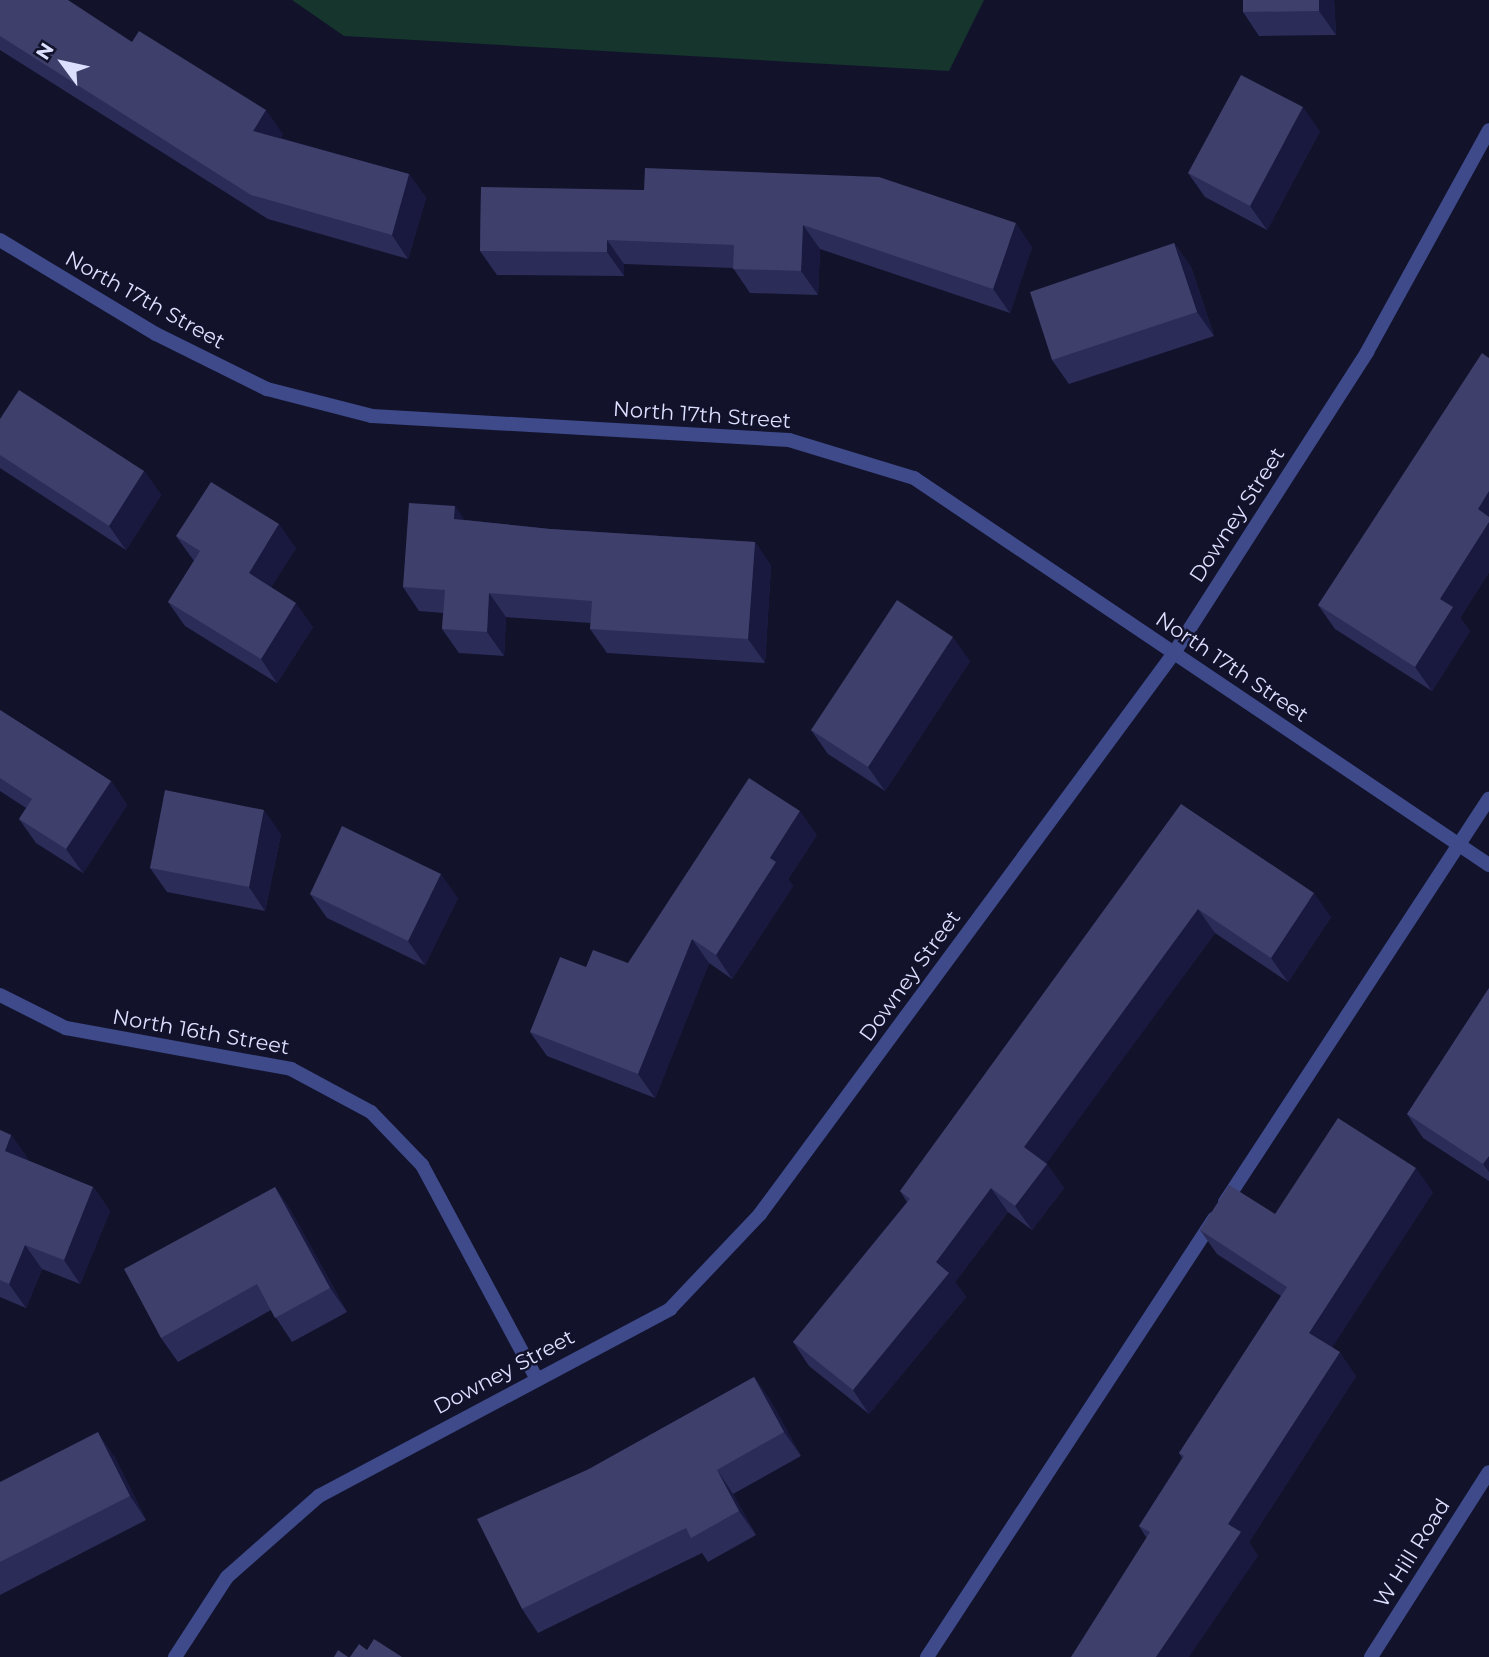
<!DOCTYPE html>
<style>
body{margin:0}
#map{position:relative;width:1489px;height:1657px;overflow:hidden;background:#12122b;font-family:Montserrat,sans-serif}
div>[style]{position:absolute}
.green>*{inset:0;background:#15352d}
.lane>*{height:14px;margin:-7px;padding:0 7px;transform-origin:7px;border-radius:7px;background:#3e4a89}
.street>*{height:14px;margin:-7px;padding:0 7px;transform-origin:7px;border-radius:7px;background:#3e4a89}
.wall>*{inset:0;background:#2b2c58}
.shaded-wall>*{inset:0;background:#19193f}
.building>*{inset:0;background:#3e3f6a}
span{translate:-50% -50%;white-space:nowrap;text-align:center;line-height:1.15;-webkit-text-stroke:5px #12122b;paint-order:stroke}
.street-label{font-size:21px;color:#dcdffe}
.north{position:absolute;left:28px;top:28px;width:70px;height:70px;-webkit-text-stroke:5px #12122b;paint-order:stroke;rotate:303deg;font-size:19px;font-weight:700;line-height:28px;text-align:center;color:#dcdffe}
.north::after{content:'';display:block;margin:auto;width:24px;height:32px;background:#dcdffe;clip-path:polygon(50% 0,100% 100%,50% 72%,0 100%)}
</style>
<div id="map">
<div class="green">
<div style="clip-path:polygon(292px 0,984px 0,949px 71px,344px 36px)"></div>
</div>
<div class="lane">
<div style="left:1225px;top:1202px;width:482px;rotate:-56.8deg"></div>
<div style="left:927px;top:1657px;width:524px;rotate:-56.77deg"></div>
</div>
<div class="street">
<div style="left:0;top:240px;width:182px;rotate:31.1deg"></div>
<div style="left:156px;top:334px;width:124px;rotate:26.4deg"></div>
<div style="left:267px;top:389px;width:108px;rotate:14.4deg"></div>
<div style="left:372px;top:416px;width:418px;rotate:3.3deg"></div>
<div style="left:789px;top:440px;width:131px;rotate:16.9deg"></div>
<div style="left:914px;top:478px;width:693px;rotate:33.94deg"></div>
<div style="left:0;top:995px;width:74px;rotate:26.6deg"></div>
<div style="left:66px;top:1028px;width:229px;rotate:10.3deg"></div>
<div style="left:291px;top:1069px;width:91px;rotate:28.3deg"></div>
<div style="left:371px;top:1112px;width:74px;rotate:46.1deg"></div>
<div style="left:422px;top:1165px;width:242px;rotate:61.8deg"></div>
<div style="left:175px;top:1657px;width:95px;rotate:-57deg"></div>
<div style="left:227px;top:1577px;width:123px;rotate:-41.4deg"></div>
<div style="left:319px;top:1496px;width:398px;rotate:-28deg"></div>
<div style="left:670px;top:1309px;width:131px;rotate:-46.5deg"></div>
<div style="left:760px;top:1214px;width:697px;rotate:-53.57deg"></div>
<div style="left:1174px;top:653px;width:358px;rotate:-57.3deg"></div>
<div style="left:1367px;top:352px;width:253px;rotate:-61.2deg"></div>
<div style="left:1371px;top:1657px;width:219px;rotate:-57.5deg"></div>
</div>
<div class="wall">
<div style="clip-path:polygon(0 0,132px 42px,283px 134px,280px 138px,409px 174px,426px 198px,408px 259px,268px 219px,0 50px)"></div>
<div style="clip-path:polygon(1243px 0,1334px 0,1336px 35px,1259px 36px,1243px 12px)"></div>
<div style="clip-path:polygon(1320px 131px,1267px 230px,1205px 197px,1188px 173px)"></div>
<div style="clip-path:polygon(481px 187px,1032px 247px,1010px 313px,820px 249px,818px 295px,750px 293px,733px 268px,624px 264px,624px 276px,497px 275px,480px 251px)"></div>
<div style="clip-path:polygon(1174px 243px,1191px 267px,1214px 336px,1069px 384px,1052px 360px)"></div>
<div style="clip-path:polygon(1489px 358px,1489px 572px,1460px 618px,1470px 631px,1432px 691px,1335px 629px,1318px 605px)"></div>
<div style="clip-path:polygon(0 419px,144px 471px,161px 495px,126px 550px,0 468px)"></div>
<div style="clip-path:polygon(465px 520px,550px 529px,755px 542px,771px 566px,765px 663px,607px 653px,590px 629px,591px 623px,506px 617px,504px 656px,459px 653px,442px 629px,443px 613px,419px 611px,403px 587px)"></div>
<div style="clip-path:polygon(176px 536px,296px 548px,271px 587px,313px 627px,277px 683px,185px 626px,168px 602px,194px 561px)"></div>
<div style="clip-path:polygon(970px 661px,885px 791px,828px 754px,811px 730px)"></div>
<div style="clip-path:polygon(0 710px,111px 781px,127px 805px,83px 873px,36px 843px,19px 819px,26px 808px,0 791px)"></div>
<div style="clip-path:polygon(1181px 804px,1331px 917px,1288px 982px,1215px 933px,1046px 1163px,1064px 1188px,1032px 1230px,1008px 1212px,955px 1282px,966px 1297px,869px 1414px,809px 1366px,793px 1342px,907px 1202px,900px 1191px)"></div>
<div style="clip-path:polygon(281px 834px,265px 911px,167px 892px,150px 868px)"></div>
<div style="clip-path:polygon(817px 835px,788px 879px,793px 886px,732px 979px,709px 963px,655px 1098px,547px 1056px,530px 1032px,586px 967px,628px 963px)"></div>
<div style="clip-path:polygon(310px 894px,458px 898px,425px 965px,327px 918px)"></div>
<div style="clip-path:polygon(1489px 988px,1489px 1181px,1423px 1138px,1407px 1114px)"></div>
<div style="clip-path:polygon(0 1130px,11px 1135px,28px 1159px,27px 1160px,93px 1187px,110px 1211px,80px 1284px,42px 1269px,26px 1308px,0 1297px)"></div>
<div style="clip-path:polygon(275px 1187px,291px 1211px,347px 1312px,292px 1342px,271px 1310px,178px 1362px,161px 1338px)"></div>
<div style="clip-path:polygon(1433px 1192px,1332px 1347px,1356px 1376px,1249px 1542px,1258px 1556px,1146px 1537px,1139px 1526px,1182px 1458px,1179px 1453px,1281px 1296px,1217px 1254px,1200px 1230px,1275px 1214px)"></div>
<div style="clip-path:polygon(754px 1377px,770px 1400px,801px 1456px,733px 1494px,756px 1535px,708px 1562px,702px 1553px,538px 1633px,522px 1609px,589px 1469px)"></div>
<div style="clip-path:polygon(114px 1456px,146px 1520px,0 1595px,0 1482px)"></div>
</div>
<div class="shaded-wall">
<div style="clip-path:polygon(1319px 0,1334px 0,1336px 35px,1319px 11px)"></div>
<div style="clip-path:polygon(1303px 107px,1320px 131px,1267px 230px,1250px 206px)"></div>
<div style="clip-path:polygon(266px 110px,283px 134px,270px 155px,253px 131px)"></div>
<div style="clip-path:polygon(409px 174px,426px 198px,408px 259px,392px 235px)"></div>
<div style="clip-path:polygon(1016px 223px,1032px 247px,1010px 313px,993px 289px)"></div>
<div style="clip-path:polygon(803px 225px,820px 249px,818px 295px,801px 271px)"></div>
<div style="clip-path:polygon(607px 240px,624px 264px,624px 276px,607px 252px)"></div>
<div style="clip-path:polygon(1174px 243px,1191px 267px,1214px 336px,1197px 312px)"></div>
<div style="clip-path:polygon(144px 471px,161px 495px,126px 550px,109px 526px)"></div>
<div style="clip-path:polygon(1489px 491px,1489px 572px,1460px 618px,1470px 631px,1432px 691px,1415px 667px,1440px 599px,1478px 509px)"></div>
<div style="clip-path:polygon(455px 506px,472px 530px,454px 519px)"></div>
<div style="clip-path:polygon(279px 524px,296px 548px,265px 597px,249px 573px)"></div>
<div style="clip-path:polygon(755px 542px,771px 566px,765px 663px,748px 639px)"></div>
<div style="clip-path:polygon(489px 593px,506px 617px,504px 656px,487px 632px)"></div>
<div style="clip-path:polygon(296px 603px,313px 627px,277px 683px,261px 659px)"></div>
<div style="clip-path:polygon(953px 637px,970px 661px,885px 791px,868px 767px)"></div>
<div style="clip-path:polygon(111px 781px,127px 805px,83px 873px,66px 849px)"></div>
<div style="clip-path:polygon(264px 810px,281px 834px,265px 911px,249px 887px)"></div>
<div style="clip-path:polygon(800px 811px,817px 835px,788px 879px,793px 886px,732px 979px,716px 955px,770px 858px)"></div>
<div style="clip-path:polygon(441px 874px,458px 898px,425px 965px,408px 941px)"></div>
<div style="clip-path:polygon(1314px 893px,1331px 917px,1288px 982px,1271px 958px)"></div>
<div style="clip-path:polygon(1198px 909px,1215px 933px,1041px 1171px,1024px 1147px)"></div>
<div style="clip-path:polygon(692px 939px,709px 963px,655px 1098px,638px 1074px)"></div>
<div style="clip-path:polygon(11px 1135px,28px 1159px,22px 1175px,5px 1151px)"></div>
<div style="clip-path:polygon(1489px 1156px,1489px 1172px,1483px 1164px)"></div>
<div style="clip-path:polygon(1047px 1164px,1064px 1188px,1032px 1230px,1015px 1206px)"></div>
<div style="clip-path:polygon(1416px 1168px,1433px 1192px,1326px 1357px,1309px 1333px)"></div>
<div style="clip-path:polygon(93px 1187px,110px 1211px,80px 1284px,64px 1260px)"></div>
<div style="clip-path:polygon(275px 1187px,291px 1211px,347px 1312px,330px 1288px)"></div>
<div style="clip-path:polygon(991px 1188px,1008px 1212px,955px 1282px,966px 1297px,869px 1414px,853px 1390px,936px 1262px)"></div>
<div style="clip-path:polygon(25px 1245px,42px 1269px,26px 1308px,9px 1284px)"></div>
<div style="clip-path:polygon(1340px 1352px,1356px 1376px,1249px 1542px,1258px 1556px,1189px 1657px,1156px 1657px,1228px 1524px)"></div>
<div style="clip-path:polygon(754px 1377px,770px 1400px,801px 1456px,784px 1432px)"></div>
<div style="clip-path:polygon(98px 1432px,114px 1456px,146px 1520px,130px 1496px)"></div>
<div style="clip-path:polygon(717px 1470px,733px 1494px,756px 1535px,739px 1511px)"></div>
</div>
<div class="building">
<div style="clip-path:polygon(0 0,68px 0,132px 42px,139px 31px,266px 110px,253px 131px,409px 174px,392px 235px,251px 195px,0 36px)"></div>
<div style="clip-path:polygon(1243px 0,1319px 0,1319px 11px,1243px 12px)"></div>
<div style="clip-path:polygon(1241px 75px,1303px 107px,1250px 206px,1188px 173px)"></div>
<div style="clip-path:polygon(645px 168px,879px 177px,1016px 223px,993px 289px,803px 225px,801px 271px,733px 269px,734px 245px,607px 240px,607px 252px,480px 251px,481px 187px,644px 190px)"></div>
<div style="clip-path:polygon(1174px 243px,1197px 312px,1052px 360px,1030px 292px)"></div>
<div style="clip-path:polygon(1482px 353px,1489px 358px,1489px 491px,1478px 509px,1489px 517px,1489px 522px,1440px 599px,1453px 607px,1415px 667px,1318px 605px)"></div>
<div style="clip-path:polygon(19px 390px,144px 471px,109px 526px,0 455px,0 419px)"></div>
<div style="clip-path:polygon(211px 482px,279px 524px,249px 573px,296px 603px,261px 659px,168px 602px,200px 551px,176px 536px)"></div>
<div style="clip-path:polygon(409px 503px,455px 506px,454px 519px,550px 529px,755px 542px,748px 639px,590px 629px,592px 601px,489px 593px,487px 632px,442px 629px,445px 590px,403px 587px)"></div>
<div style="clip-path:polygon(897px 600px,953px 637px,868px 767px,811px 730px)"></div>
<div style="clip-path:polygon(0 710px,111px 781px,66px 849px,19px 819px,32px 799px,0 778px)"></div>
<div style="clip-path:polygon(749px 778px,800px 811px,770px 858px,776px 862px,716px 955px,692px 939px,638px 1074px,530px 1032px,560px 957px,586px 967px,593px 950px,628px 963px)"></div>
<div style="clip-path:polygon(165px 790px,264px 810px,249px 887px,150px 868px)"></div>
<div style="clip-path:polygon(1181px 804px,1314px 893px,1271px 958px,1198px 909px,1024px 1147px,1047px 1164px,1015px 1206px,991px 1188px,936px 1262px,949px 1273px,853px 1390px,793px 1342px,910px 1199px,900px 1191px)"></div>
<div style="clip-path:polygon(342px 826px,441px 874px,408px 941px,310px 894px)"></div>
<div style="clip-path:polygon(1489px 988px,1489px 1156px,1483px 1164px,1407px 1114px)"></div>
<div style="clip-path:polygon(1338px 1118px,1416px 1168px,1309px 1333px,1340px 1352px,1228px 1524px,1241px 1532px,1156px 1657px,1071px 1657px,1150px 1532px,1139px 1526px,1184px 1456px,1179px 1453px,1287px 1287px,1200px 1230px,1229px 1185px,1275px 1214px)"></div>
<div style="clip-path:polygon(0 1130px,11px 1135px,5px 1151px,93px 1187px,64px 1260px,25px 1245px,9px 1284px,0 1280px)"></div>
<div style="clip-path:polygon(275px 1187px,330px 1288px,275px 1318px,257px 1284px,161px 1338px,124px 1269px)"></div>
<div style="clip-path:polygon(754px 1377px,784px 1432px,717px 1470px,739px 1511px,691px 1538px,686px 1528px,522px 1609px,477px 1519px,589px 1469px)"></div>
<div style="clip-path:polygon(98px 1432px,130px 1496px,0 1562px,0 1482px)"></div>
<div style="clip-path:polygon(374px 1639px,402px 1657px,350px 1657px,359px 1644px,367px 1650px)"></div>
<div style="clip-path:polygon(338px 1650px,348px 1657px,334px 1657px)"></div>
</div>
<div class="street-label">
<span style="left:145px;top:300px;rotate:29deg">North 17th Street</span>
<span style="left:702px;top:415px;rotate:4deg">North 17th Street</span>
<span style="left:1237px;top:515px;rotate:-57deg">Downey Street</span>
<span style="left:1232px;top:667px;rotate:34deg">North 17th Street</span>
<span style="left:910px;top:976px;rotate:-54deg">Downey Street</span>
<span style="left:201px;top:1032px;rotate:10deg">North 16th Street</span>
<span style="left:504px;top:1372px;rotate:-28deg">Downey Street</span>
<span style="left:1412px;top:1553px;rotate:-58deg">W Hill Road</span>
</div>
<div class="north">N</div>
</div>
